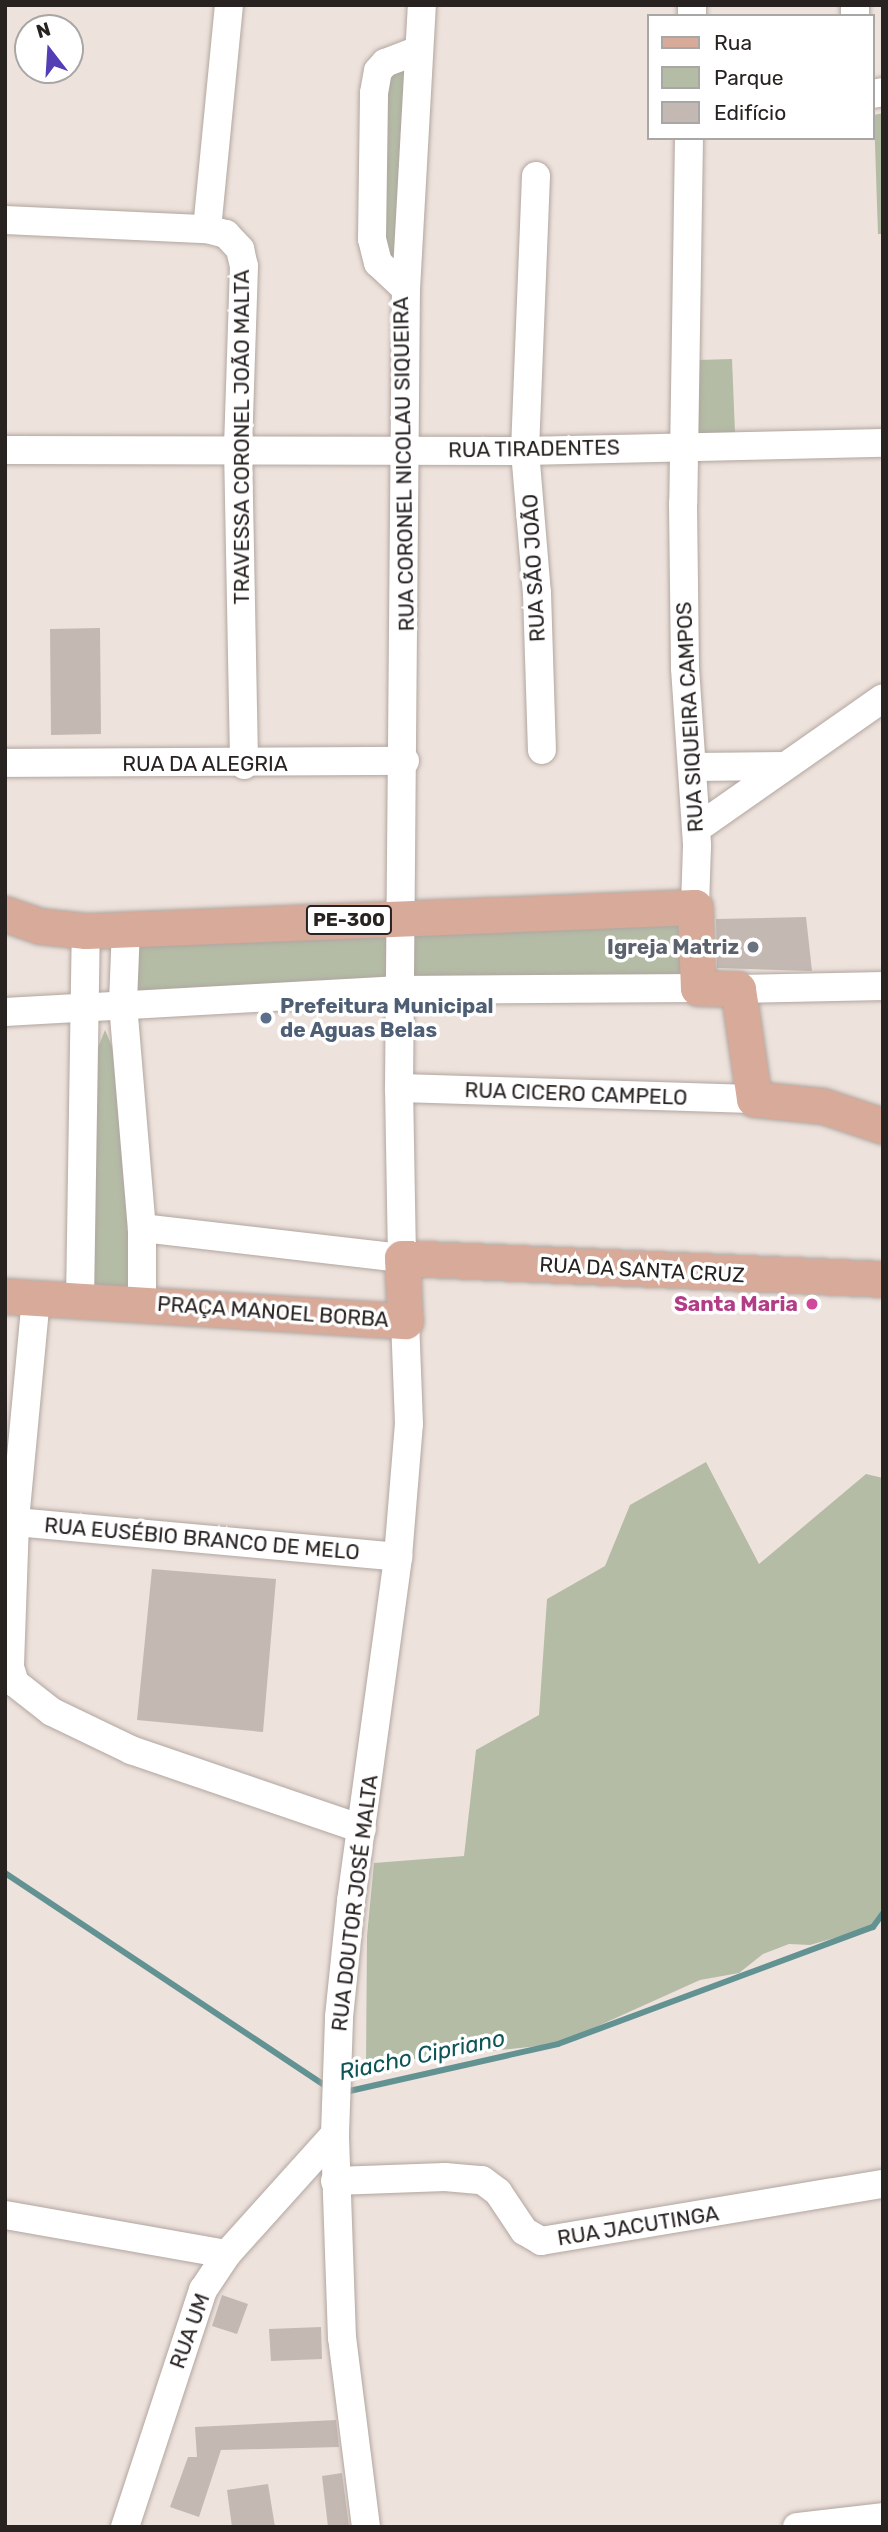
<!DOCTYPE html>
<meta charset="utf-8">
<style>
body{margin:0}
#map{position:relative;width:888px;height:2532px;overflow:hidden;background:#eee2dc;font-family:Rubik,sans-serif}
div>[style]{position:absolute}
.green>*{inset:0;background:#b4bca6}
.stream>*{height:6px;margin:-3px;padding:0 3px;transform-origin:3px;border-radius:3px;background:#629292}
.building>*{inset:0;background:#c4b9b2}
.roads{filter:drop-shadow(0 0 2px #b1a6a0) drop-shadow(0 0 2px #b1a6a0)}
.minor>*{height:28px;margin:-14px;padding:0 14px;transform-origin:14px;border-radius:14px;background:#fff}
.major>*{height:35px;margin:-17.5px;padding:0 17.5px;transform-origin:17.5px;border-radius:17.5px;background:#d7aa99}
.dots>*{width:19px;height:19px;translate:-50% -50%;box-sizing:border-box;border:4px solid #fff;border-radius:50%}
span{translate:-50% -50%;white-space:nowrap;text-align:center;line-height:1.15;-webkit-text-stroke:7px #fff;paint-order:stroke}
.shield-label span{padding:2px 5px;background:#fff;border:2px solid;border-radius:5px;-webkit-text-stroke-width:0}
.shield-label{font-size:19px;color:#282321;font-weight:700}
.street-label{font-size:21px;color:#282321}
.worship-label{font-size:21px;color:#5b616d;font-weight:700}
.right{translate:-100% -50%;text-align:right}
.service-label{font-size:21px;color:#4e5e75;font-weight:700}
.left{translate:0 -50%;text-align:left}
.hotel-label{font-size:21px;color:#b23c85;font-weight:700}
.water-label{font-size:23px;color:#0e5656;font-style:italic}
.frame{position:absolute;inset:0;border:7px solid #282321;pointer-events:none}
.legend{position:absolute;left:647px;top:14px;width:228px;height:126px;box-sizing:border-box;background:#fff;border:2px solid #a9a7a6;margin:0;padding:9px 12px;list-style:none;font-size:21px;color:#282321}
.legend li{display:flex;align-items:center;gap:14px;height:35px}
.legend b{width:35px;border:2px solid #a9a7a6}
.north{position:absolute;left:14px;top:14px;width:70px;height:70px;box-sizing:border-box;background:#fff;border:2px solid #a9a7a6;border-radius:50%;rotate:343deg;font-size:19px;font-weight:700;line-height:28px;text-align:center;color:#282321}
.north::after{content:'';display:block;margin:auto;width:24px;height:32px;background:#543eb6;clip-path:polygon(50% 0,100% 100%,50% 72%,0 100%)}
</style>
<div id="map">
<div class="green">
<div style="clip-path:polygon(411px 57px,400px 279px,382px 257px,378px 71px)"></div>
<div style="clip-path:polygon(883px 113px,883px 234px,878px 234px,874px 115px)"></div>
<div style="clip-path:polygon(732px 359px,735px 433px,695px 433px,698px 360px)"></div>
<div style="clip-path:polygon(689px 912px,693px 982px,406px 983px,407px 922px)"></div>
<div style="clip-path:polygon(400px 919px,394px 984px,129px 999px,131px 935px)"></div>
<div style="clip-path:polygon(105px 1030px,124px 1074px,136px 1295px,87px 1291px,88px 1073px)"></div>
<div style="clip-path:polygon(706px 1462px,759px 1564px,866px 1474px,883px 1478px,883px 1913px,873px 1927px,810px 1945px,789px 1944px,763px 1954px,739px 1973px,700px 1980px,558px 2044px,366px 2064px,367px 1936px,374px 1863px,464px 1856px,476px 1750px,539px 1715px,547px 1599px,605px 1566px,630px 1505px)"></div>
</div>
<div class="stream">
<div style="left:5px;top:1873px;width:389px;rotate:33.6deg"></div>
<div style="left:345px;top:2092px;width:218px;rotate:-12.7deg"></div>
<div style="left:558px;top:2044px;width:336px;rotate:-20.4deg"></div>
<div style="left:873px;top:1927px;width:17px;rotate:-54deg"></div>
</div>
<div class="building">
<div style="clip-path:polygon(100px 628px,101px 734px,51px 735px,50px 629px)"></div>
<div style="clip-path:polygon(806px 917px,812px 971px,717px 968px,716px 919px)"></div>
<div style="clip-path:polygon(152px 1569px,276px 1579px,263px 1732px,137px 1720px)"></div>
<div style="clip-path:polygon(222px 2295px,248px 2304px,237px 2334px,212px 2326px)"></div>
<div style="clip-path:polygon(321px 2327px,322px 2359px,271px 2361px,269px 2329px)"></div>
<div style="clip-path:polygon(336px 2420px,339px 2447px,221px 2450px,199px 2517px,170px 2507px,188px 2457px,197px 2457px,195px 2427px)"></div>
<div style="clip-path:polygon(342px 2473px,349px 2527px,328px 2527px,322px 2476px)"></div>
<div style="clip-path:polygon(268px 2484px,275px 2527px,232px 2527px,227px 2490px)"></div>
</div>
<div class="roads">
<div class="minor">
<div style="left:692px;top:16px;width:11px;rotate:-90deg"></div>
<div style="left:855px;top:16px;width:11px;rotate:-90deg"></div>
<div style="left:872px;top:94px;width:11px;rotate:-10deg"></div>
<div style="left:689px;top:138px;width:365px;rotate:90.9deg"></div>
<div style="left:683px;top:503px;width:165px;rotate:89.3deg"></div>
<div style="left:685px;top:668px;width:178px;rotate:86.1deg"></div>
<div style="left:697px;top:846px;width:61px;rotate:91.9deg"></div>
<div style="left:536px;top:176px;width:275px;rotate:92.3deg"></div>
<div style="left:525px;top:451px;width:143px;rotate:85.2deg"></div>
<div style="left:537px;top:593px;width:157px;rotate:88.2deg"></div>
<div style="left:5px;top:220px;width:202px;rotate:2.6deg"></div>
<div style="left:207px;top:229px;width:20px;rotate:15deg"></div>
<div style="left:226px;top:234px;width:21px;rotate:47deg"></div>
<div style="left:240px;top:249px;width:17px;rotate:77deg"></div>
<div style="left:244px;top:266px;width:181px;rotate:91.9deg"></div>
<div style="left:238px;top:447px;width:318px;rotate:88.9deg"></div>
<div style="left:207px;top:229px;width:225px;rotate:-84.4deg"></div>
<div style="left:406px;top:289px;width:38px;rotate:-137deg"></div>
<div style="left:378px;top:263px;width:25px;rotate:-104deg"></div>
<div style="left:372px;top:239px;width:146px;rotate:-89.2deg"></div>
<div style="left:374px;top:93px;width:22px;rotate:-80deg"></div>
<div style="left:378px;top:71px;width:11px;rotate:-49deg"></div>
<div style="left:385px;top:63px;width:34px;rotate:-21deg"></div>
<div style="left:5px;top:450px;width:520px;rotate:0.11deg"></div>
<div style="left:525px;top:451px;width:358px;rotate:-1.3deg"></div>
<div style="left:5px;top:763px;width:400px;rotate:-0.3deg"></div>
<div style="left:692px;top:767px;width:93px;rotate:-0.6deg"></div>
<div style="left:696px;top:829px;width:228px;rotate:-35deg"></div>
<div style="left:126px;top:928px;width:76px;rotate:92.3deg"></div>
<div style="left:123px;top:1004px;width:225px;rotate:85.2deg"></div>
<div style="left:142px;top:1228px;width:74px;rotate:90deg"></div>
<div style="left:738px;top:989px;width:145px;rotate:-1.2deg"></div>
<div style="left:5px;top:1012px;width:396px;rotate:-3.2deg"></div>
<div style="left:400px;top:990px;width:298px;rotate:-0.4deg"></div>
<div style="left:399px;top:1088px;width:355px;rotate:1.8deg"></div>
<div style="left:142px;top:1228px;width:262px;rotate:6.6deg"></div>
<div style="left:402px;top:1258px;width:170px;rotate:-91deg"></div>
<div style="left:399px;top:1088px;width:799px;rotate:-89.5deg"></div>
<div style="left:406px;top:289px;width:284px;rotate:-86.8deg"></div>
<div style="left:36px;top:1298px;width:225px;rotate:95.4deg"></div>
<div style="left:15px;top:1522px;width:145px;rotate:92deg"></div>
<div style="left:10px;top:1667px;width:17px;rotate:73deg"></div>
<div style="left:15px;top:1683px;width:47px;rotate:38.1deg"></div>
<div style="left:52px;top:1712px;width:88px;rotate:25.7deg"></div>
<div style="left:131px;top:1750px;width:244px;rotate:18.9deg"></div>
<div style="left:80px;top:1301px;width:370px;rotate:-89.1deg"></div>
<div style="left:5px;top:1521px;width:395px;rotate:5.2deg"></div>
<div style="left:335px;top:2181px;width:110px;rotate:-2.1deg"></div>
<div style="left:445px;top:2177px;width:37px;rotate:5deg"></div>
<div style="left:482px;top:2180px;width:20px;rotate:37deg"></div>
<div style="left:498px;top:2192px;width:47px;rotate:56.3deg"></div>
<div style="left:524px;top:2231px;width:20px;rotate:30deg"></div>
<div style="left:541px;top:2241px;width:347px;rotate:-9.5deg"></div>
<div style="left:5px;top:2215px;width:225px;rotate:10deg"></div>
<div style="left:125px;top:2527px;width:250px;rotate:-71.8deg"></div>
<div style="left:203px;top:2290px;width:43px;rotate:-56.3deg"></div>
<div style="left:227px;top:2254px;width:161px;rotate:-48deg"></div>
<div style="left:366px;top:2527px;width:191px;rotate:-97.2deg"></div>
<div style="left:342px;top:2338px;width:204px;rotate:-92deg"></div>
<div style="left:335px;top:2134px;width:117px;rotate:-88deg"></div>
<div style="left:339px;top:2017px;width:117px;rotate:-84.1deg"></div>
<div style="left:351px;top:1901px;width:347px;rotate:-82.2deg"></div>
<div style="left:398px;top:1557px;width:133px;rotate:-85.3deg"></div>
<div style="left:409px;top:1424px;width:103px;rotate:-92.2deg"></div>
<div style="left:797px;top:2527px;width:87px;rotate:-6.6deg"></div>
</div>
<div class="major">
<div style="left:5px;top:914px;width:36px;rotate:19deg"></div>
<div style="left:39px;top:926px;width:47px;rotate:6.1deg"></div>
<div style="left:86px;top:931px;width:609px;rotate:-2.26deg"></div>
<div style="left:695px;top:907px;width:81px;rotate:87.9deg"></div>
<div style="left:698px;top:988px;width:40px;rotate:1.4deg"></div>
<div style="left:738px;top:989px;width:111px;rotate:81.7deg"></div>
<div style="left:754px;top:1099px;width:69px;rotate:5.8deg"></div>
<div style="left:823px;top:1106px;width:63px;rotate:18.4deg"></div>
<div style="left:5px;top:1296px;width:401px;rotate:3.6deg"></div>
<div style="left:405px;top:1321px;width:63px;rotate:-92.7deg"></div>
<div style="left:402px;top:1258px;width:481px;rotate:2.5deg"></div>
</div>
</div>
<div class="dots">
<div style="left:753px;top:947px;background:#6b7280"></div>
<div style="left:266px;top:1018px;background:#5c6f8a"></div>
<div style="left:812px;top:1304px;background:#d1479c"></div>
</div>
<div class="shield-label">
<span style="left:349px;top:920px">PE-300</span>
</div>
<div class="street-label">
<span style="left:242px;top:437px;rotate:-90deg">TRAVESSA CORONEL JOÃO MALTA</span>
<span style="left:534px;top:449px;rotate:-1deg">RUA TIRADENTES</span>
<span style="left:404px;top:464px;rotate:-91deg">RUA CORONEL NICOLAU SIQUEIRA</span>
<span style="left:534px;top:568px;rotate:-93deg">RUA SÃO JOÃO</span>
<span style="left:690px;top:717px;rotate:-93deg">RUA SIQUEIRA CAMPOS</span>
<span style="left:205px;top:764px">RUA DA ALEGRIA</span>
<span style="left:576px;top:1094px;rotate:2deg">RUA CICERO CAMPELO</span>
<span style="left:642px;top:1270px;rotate:3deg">RUA DA SANTA CRUZ</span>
<span style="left:273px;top:1312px;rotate:4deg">PRAÇA MANOEL BORBA</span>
<span style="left:202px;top:1539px;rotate:5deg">RUA EUSÉBIO BRANCO DE MELO</span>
<span style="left:355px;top:1903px;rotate:-83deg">RUA DOUTOR JOSÉ MALTA</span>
<span style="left:638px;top:2226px;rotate:-9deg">RUA JACUTINGA</span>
<span style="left:190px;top:2331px;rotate:-70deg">RUA UM</span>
</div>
<div class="worship-label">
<span class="right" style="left:739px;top:947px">Igreja Matriz</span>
</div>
<div class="service-label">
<span class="left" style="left:280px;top:1018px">Prefeitura Municipal<br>de Aguas Belas</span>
</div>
<div class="hotel-label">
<span class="right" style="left:798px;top:1304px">Santa Maria</span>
</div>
<div class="water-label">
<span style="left:422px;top:2055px;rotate:-12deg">Riacho Cipriano</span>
</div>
<div class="frame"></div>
<ul class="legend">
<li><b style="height:9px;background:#d7aa99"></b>Rua</li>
<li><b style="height:19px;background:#b4bca6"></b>Parque</li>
<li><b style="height:19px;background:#c4b9b2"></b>Edifício</li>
</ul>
<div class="north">N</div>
</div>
